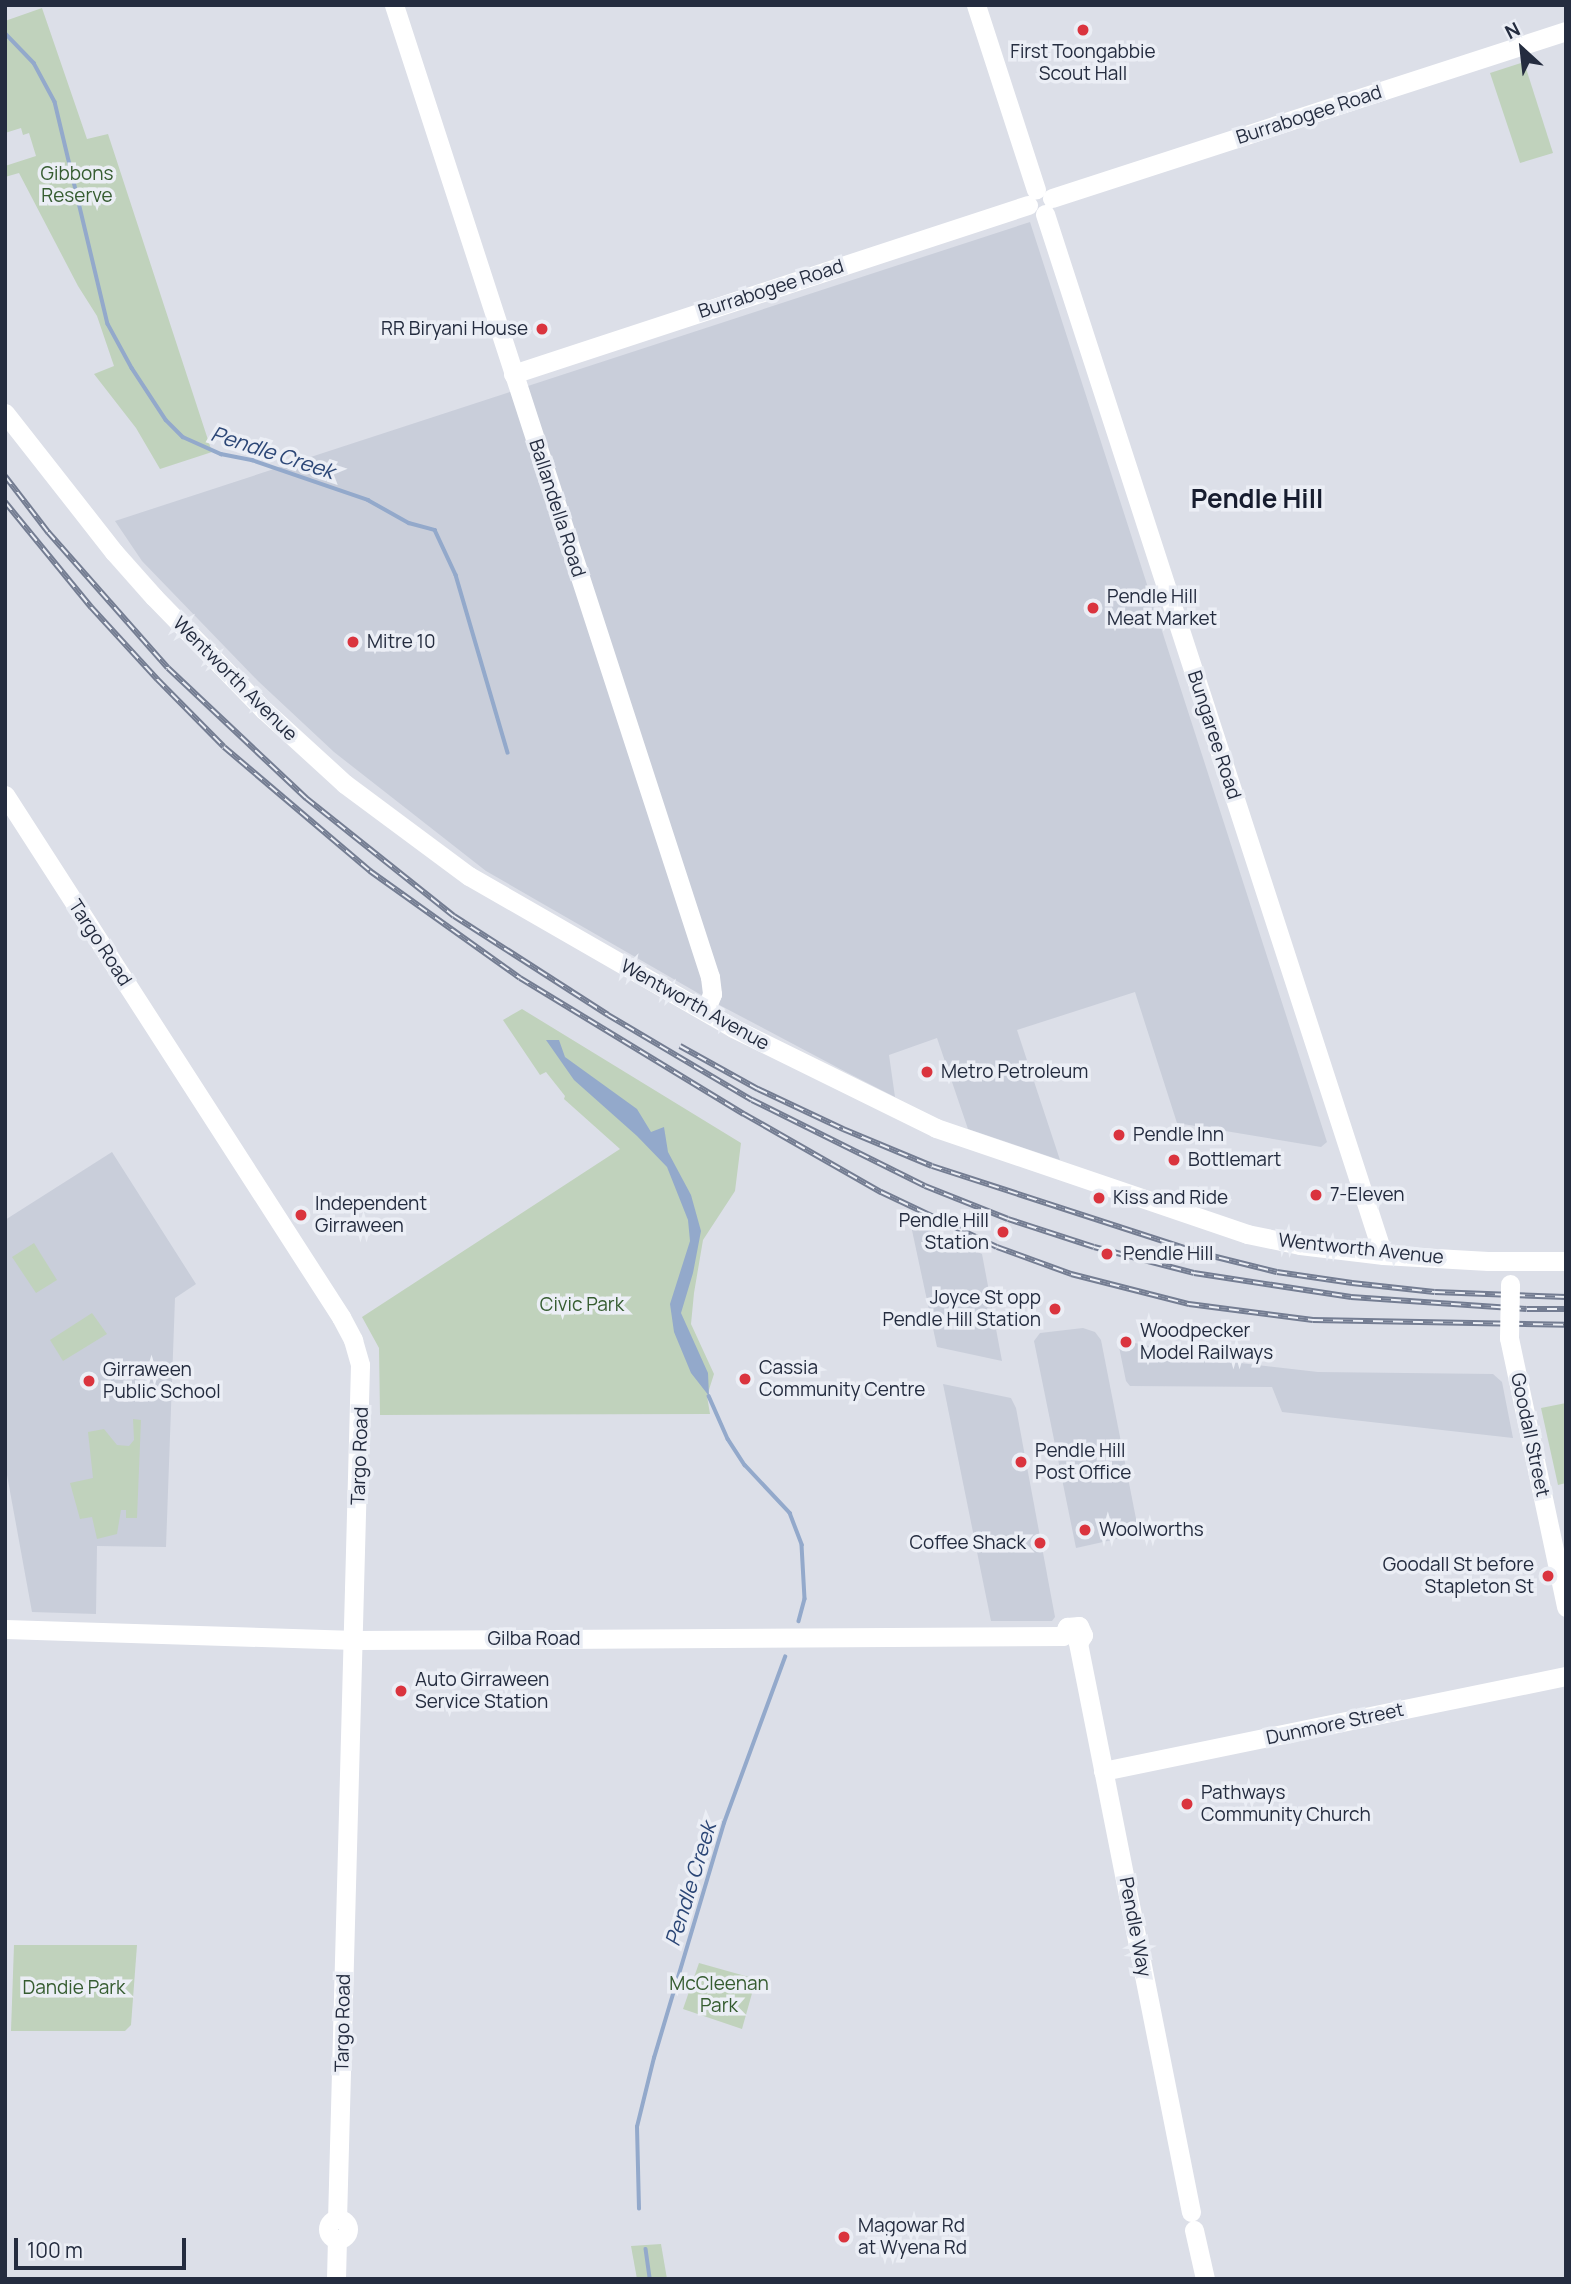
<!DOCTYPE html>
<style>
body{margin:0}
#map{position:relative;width:1571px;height:2284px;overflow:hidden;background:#dcdfe8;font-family:Manrope,sans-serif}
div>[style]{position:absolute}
.built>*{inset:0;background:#c9ceda}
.green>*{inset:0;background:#c0d2bc}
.water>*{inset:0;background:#93a9cb}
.stream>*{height:3.5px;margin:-1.75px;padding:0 1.75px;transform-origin:1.75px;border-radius:1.75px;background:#93a9cb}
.secondary>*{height:19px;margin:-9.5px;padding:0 9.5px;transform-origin:9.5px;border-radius:9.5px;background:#fff}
.secondary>.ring{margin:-9.5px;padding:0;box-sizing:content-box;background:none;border:19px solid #fff;border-radius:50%}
.rail>*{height:6px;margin-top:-3px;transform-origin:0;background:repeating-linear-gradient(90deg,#ebeef5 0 10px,#747d92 0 20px);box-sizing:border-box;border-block:2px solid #747d92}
.secondary-bridge>*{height:19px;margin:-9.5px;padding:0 9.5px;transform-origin:9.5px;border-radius:9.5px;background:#fff}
.dots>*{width:19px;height:19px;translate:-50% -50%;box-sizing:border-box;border:4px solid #ebeef5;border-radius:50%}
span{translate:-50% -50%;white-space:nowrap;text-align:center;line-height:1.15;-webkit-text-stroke:7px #ebeef5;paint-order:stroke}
.poi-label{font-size:19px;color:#242c3f}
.right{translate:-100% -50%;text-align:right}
.left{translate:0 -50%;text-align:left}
.street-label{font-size:19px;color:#242c3f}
.park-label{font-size:19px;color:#355c30}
.water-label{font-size:21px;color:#2b4676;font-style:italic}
.district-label{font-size:26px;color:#171d2f;font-weight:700}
.frame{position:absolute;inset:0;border:7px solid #242c3f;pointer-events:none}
.north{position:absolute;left:1487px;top:14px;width:70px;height:70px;-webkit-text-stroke:5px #ebeef5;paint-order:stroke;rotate:333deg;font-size:19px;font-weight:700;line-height:28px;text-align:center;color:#242c3f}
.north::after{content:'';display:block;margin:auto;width:24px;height:32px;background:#242c3f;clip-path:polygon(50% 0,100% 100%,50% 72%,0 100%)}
.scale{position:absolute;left:14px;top:2238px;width:172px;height:32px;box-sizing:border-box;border:4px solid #242c3f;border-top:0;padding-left:9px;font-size:21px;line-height:24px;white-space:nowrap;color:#242c3f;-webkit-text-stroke:5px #ebeef5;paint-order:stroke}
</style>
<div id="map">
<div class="built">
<div style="clip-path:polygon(1030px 222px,1327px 1142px,1321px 1147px,1177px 1123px,1135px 992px,1017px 1030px,1060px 1160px,968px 1129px,937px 1038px,889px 1055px,895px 1097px,846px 1072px,710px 1000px,486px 871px,334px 752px,258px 681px,142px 561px,115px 521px)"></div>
<div style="clip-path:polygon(112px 1152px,196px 1284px,175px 1298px,166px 1547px,97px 1546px,96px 1614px,32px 1612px,5px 1464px,5px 1220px)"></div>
<div style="clip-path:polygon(910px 1221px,982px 1254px,1002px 1361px,937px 1347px)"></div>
<div style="clip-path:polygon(1083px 1328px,1095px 1332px,1101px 1340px,1139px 1534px,1076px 1548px,1034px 1341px,1040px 1333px)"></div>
<div style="clip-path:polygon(1121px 1340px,1215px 1360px,1318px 1372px,1493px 1374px,1502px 1382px,1513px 1438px,1282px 1412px,1272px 1387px,1130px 1386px,1126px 1381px,1118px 1342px)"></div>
<div style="clip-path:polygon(943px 1384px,1011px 1398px,1016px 1408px,1055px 1617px,1052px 1621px,991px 1621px)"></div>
</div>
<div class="green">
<div style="clip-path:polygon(42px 8px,87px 139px,108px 134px,212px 452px,160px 469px,136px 428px,94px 374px,114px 366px,97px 316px,78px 286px,19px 173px,5px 177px,5px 166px,36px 156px,29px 133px,23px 135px,21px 128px,5px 133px,5px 21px)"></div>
<div style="clip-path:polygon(1524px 62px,1553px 153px,1520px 163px,1490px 73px)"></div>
<div style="clip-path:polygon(522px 1009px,741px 1143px,735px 1191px,703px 1240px,694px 1293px,691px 1324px,714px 1374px,707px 1396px,710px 1414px,380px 1415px,379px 1348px,362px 1317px,620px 1149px,564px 1099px,565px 1096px,546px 1072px,540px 1075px,503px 1020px)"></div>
<div style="clip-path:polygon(34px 1243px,57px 1280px,36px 1293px,12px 1257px)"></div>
<div style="clip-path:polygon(92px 1313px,107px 1334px,63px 1361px,50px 1340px)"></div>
<div style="clip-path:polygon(1566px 1403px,1566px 1483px,1558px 1485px,1541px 1408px)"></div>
<div style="clip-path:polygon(133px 1419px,141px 1420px,137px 1518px,126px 1518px,126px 1510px,121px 1510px,117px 1534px,97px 1539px,92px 1517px,80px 1519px,70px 1483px,93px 1478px,88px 1432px,104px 1429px,117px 1445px,129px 1446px,134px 1440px)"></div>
<div style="clip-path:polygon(14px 1945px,137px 1945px,131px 2025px,125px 2031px,11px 2031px)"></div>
<div style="clip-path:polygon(699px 1963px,756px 1979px,742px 2029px,683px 2009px)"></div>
<div style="clip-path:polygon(661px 2244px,667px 2279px,637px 2279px,631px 2246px)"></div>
</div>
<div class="water">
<div style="clip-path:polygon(559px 1040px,565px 1057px,637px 1109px,651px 1132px,664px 1127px,668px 1152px,691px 1195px,701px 1231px,693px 1273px,681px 1313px,708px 1373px,709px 1396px,691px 1373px,674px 1332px,670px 1304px,690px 1241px,688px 1220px,667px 1167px,637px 1136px,574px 1080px,546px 1040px)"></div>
</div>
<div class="stream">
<div style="left:5px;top:33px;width:42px;rotate:46deg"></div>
<div style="left:34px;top:63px;width:44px;rotate:61.7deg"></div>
<div style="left:55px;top:102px;width:228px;rotate:76.6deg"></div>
<div style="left:108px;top:324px;width:50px;rotate:61.4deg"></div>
<div style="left:132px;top:368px;width:62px;rotate:56.8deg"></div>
<div style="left:166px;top:420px;width:24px;rotate:45deg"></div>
<div style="left:183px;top:437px;width:42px;rotate:24.1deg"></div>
<div style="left:221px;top:454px;width:32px;rotate:11deg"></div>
<div style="left:252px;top:460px;width:123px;rotate:19deg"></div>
<div style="left:368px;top:500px;width:47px;rotate:29.3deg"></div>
<div style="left:409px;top:523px;width:27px;rotate:15deg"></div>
<div style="left:435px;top:530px;width:50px;rotate:65deg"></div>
<div style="left:456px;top:575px;width:185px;rotate:73.7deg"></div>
<div style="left:709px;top:1396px;width:47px;rotate:66.2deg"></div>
<div style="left:728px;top:1439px;width:31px;rotate:57deg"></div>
<div style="left:745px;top:1465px;width:66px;rotate:46.8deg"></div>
<div style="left:790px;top:1513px;width:34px;rotate:69deg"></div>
<div style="left:802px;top:1545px;width:54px;rotate:86.8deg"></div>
<div style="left:805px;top:1599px;width:23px;rotate:105deg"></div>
<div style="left:639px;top:2209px;width:82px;rotate:-91.4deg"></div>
<div style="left:637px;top:2127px;width:71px;rotate:-76.2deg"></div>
<div style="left:654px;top:2058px;width:245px;rotate:-73.4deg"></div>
<div style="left:724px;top:1823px;width:177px;rotate:-69.8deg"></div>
<div style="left:646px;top:2249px;width:30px;rotate:82deg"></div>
</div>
<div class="secondary">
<div style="left:394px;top:5px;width:1022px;rotate:71.99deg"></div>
<div style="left:710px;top:977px;width:17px;rotate:83deg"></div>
<div style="left:712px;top:994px;width:18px;rotate:112deg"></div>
<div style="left:976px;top:5px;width:194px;rotate:72deg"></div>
<div style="left:1052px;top:198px;width:540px;rotate:-18deg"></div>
<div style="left:1045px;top:214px;width:1094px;rotate:72.01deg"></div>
<div style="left:513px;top:374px;width:542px;rotate:-18.17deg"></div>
<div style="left:5px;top:413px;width:177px;rotate:51.9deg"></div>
<div style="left:114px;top:552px;width:60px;rotate:48.4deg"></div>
<div style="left:154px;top:597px;width:158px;rotate:45.8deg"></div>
<div style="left:264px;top:710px;width:110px;rotate:42.4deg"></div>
<div style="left:345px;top:784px;width:154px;rotate:36.6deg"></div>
<div style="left:469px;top:876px;width:305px;rotate:29.9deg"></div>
<div style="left:733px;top:1028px;width:226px;rotate:26.2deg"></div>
<div style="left:936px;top:1128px;width:329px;rotate:18.8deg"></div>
<div style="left:1247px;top:1234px;width:54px;rotate:11.7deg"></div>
<div style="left:1300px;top:1245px;width:84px;rotate:6.9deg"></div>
<div style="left:1383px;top:1255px;width:105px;rotate:3.3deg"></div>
<div style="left:1488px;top:1261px;width:78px"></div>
<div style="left:5px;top:795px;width:621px;rotate:57.23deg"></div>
<div style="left:341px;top:1317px;width:26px;rotate:62deg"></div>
<div style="left:353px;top:1340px;width:26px;rotate:74deg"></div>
<div style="left:360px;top:1365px;width:854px;rotate:91.54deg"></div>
<div style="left:1509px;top:1338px;width:275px;rotate:78deg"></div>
<div style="left:5px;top:1629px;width:350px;rotate:1.8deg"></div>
<div style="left:355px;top:1640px;width:708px;rotate:-0.32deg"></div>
<div style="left:1063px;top:1636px;width:10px;rotate:-66deg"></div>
<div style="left:1067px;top:1627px;width:12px;rotate:-5deg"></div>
<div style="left:1079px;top:1626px;width:10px;rotate:66deg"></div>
<div style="left:1083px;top:1635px;width:9px;rotate:122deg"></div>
<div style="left:1078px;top:1643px;width:580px;rotate:78.77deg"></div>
<div style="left:1103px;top:1771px;width:473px;rotate:-11.6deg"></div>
<div class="ring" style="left:328px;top:2219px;width:1px;height:1px"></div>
<div style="left:1194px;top:2230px;width:50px;rotate:77.3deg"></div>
<div style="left:336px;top:2279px;width:40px;rotate:-88.6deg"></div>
</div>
<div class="rail">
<div style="left:5px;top:476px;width:71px;rotate:52.5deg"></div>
<div style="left:48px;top:532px;width:181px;rotate:48.6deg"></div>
<div style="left:168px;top:668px;width:190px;rotate:43.3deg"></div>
<div style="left:306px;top:798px;width:189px;rotate:38.6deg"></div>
<div style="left:454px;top:916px;width:183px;rotate:32.7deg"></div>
<div style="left:608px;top:1015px;width:167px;rotate:30.6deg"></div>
<div style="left:752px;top:1100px;width:193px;rotate:26.4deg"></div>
<div style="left:925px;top:1186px;width:89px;rotate:21.7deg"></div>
<div style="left:1008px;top:1219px;width:90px;rotate:18deg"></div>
<div style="left:1094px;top:1247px;width:103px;rotate:14.6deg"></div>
<div style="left:1194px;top:1273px;width:159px;rotate:8.7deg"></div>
<div style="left:1351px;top:1297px;width:176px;rotate:3.9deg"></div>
<div style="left:1527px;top:1309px;width:39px"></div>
<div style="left:5px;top:502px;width:136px;rotate:50.7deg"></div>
<div style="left:91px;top:607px;width:98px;rotate:47.5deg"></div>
<div style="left:157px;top:679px;width:95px;rotate:45.4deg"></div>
<div style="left:224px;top:747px;width:192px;rotate:40.3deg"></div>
<div style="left:370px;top:871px;width:184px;rotate:35.5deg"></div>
<div style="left:520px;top:978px;width:262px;rotate:31.3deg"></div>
<div style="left:744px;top:1114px;width:158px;rotate:29.7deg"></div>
<div style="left:881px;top:1192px;width:128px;rotate:25.4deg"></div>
<div style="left:997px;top:1247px;width:79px;rotate:20deg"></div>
<div style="left:1071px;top:1274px;width:122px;rotate:14.3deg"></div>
<div style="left:1189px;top:1304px;width:125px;rotate:7.4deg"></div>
<div style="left:1313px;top:1320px;width:253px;rotate:1.1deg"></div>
<div style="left:680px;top:1046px;width:89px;rotate:28.9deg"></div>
<div style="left:758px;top:1089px;width:94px;rotate:25.2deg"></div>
<div style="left:843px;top:1129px;width:96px;rotate:22.6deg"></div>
<div style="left:932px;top:1166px;width:282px;rotate:18deg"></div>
<div style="left:1200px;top:1253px;width:79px;rotate:13.9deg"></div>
<div style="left:1277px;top:1272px;width:76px;rotate:8.3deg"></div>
<div style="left:1352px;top:1283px;width:83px;rotate:6.2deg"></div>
<div style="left:1435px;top:1292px;width:131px;rotate:2.2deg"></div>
</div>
<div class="secondary-bridge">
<div style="left:1509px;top:1338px;width:54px;rotate:-88.9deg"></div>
</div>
<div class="dots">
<div style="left:1083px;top:30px;background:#da343e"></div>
<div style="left:542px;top:329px;background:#da343e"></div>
<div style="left:1093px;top:608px;background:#da343e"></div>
<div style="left:353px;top:642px;background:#da343e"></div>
<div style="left:927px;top:1072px;background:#da343e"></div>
<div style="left:1119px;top:1135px;background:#da343e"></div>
<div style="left:1174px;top:1160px;background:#da343e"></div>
<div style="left:1316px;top:1195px;background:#da343e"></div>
<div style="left:1099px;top:1198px;background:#da343e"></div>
<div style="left:301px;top:1215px;background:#da343e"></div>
<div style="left:1003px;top:1232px;background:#da343e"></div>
<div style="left:1107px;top:1254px;background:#da343e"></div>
<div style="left:1055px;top:1309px;background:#da343e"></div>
<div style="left:1126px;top:1342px;background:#da343e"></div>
<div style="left:745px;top:1379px;background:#da343e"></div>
<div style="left:89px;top:1381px;background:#da343e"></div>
<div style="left:1021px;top:1462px;background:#da343e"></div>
<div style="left:1085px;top:1530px;background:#da343e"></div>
<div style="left:1040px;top:1543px;background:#da343e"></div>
<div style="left:1548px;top:1576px;background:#da343e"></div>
<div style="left:401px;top:1691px;background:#da343e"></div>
<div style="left:1187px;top:1804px;background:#da343e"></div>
<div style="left:844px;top:2237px;background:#da343e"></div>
</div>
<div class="poi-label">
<span style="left:1083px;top:63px">First Toongabbie<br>Scout Hall</span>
<span class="right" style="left:528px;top:329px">RR Biryani House</span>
<span class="left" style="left:1107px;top:608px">Pendle Hill<br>Meat Market</span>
<span class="left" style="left:367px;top:642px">Mitre 10</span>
<span class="left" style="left:941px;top:1072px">Metro Petroleum</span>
<span class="left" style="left:1133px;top:1135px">Pendle Inn</span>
<span class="left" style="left:1188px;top:1160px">Bottlemart</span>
<span class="left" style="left:1330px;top:1195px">7-Eleven</span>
<span class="left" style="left:1113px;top:1198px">Kiss and Ride</span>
<span class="left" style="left:315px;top:1215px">Independent<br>Girraween</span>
<span class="right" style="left:989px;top:1232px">Pendle Hill<br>Station</span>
<span class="left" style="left:1123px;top:1254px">Pendle Hill</span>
<span class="right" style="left:1041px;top:1309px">Joyce St opp<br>Pendle Hill Station</span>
<span class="left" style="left:1140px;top:1342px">Woodpecker<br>Model Railways</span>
<span class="left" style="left:759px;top:1379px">Cassia<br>Community Centre</span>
<span class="left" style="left:103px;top:1381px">Girraween<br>Public School</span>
<span class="left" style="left:1035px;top:1462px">Pendle Hill<br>Post Office</span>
<span class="left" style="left:1099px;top:1530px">Woolworths</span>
<span class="right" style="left:1026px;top:1543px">Coffee Shack</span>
<span class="right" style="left:1534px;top:1576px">Goodall St before<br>Stapleton St</span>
<span class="left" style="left:415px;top:1691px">Auto Girraween<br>Service Station</span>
<span class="left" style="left:1201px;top:1804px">Pathways<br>Community Church</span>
<span class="left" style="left:858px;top:2237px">Magowar Rd<br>at Wyena Rd</span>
</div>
<div class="street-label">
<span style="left:1309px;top:115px;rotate:-18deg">Burrabogee Road</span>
<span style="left:771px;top:289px;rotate:-18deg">Burrabogee Road</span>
<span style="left:557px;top:508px;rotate:72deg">Ballandella Road</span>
<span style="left:235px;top:679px;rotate:45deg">Wentworth Avenue</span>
<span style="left:1214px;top:735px;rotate:72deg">Bungaree Road</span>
<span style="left:100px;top:943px;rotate:57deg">Targo Road</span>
<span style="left:695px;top:1005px;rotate:29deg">Wentworth Avenue</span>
<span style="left:1361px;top:1249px;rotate:6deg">Wentworth Avenue</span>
<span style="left:1530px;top:1435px;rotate:78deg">Goodall Street</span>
<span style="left:360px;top:1456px;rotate:-88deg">Targo Road</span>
<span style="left:534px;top:1639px">Gilba Road</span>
<span style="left:1335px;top:1724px;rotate:-12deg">Dunmore Street</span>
<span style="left:1135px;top:1927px;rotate:79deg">Pendle Way</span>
<span style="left:343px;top:2023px;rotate:-89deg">Targo Road</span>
</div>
<div class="park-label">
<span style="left:77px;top:185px">Gibbons<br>Reserve</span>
<span style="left:582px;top:1305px">Civic Park</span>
<span style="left:719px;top:1995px">McCleenan<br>Park</span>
<span style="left:74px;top:1988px">Dandie Park</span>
</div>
<div class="water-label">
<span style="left:273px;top:452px;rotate:18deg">Pendle Creek</span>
<span style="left:690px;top:1884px;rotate:-73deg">Pendle Creek</span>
</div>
<div class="district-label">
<span style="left:1257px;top:499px">Pendle Hill</span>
</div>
<div class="frame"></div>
<div class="north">N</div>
<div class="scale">100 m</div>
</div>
